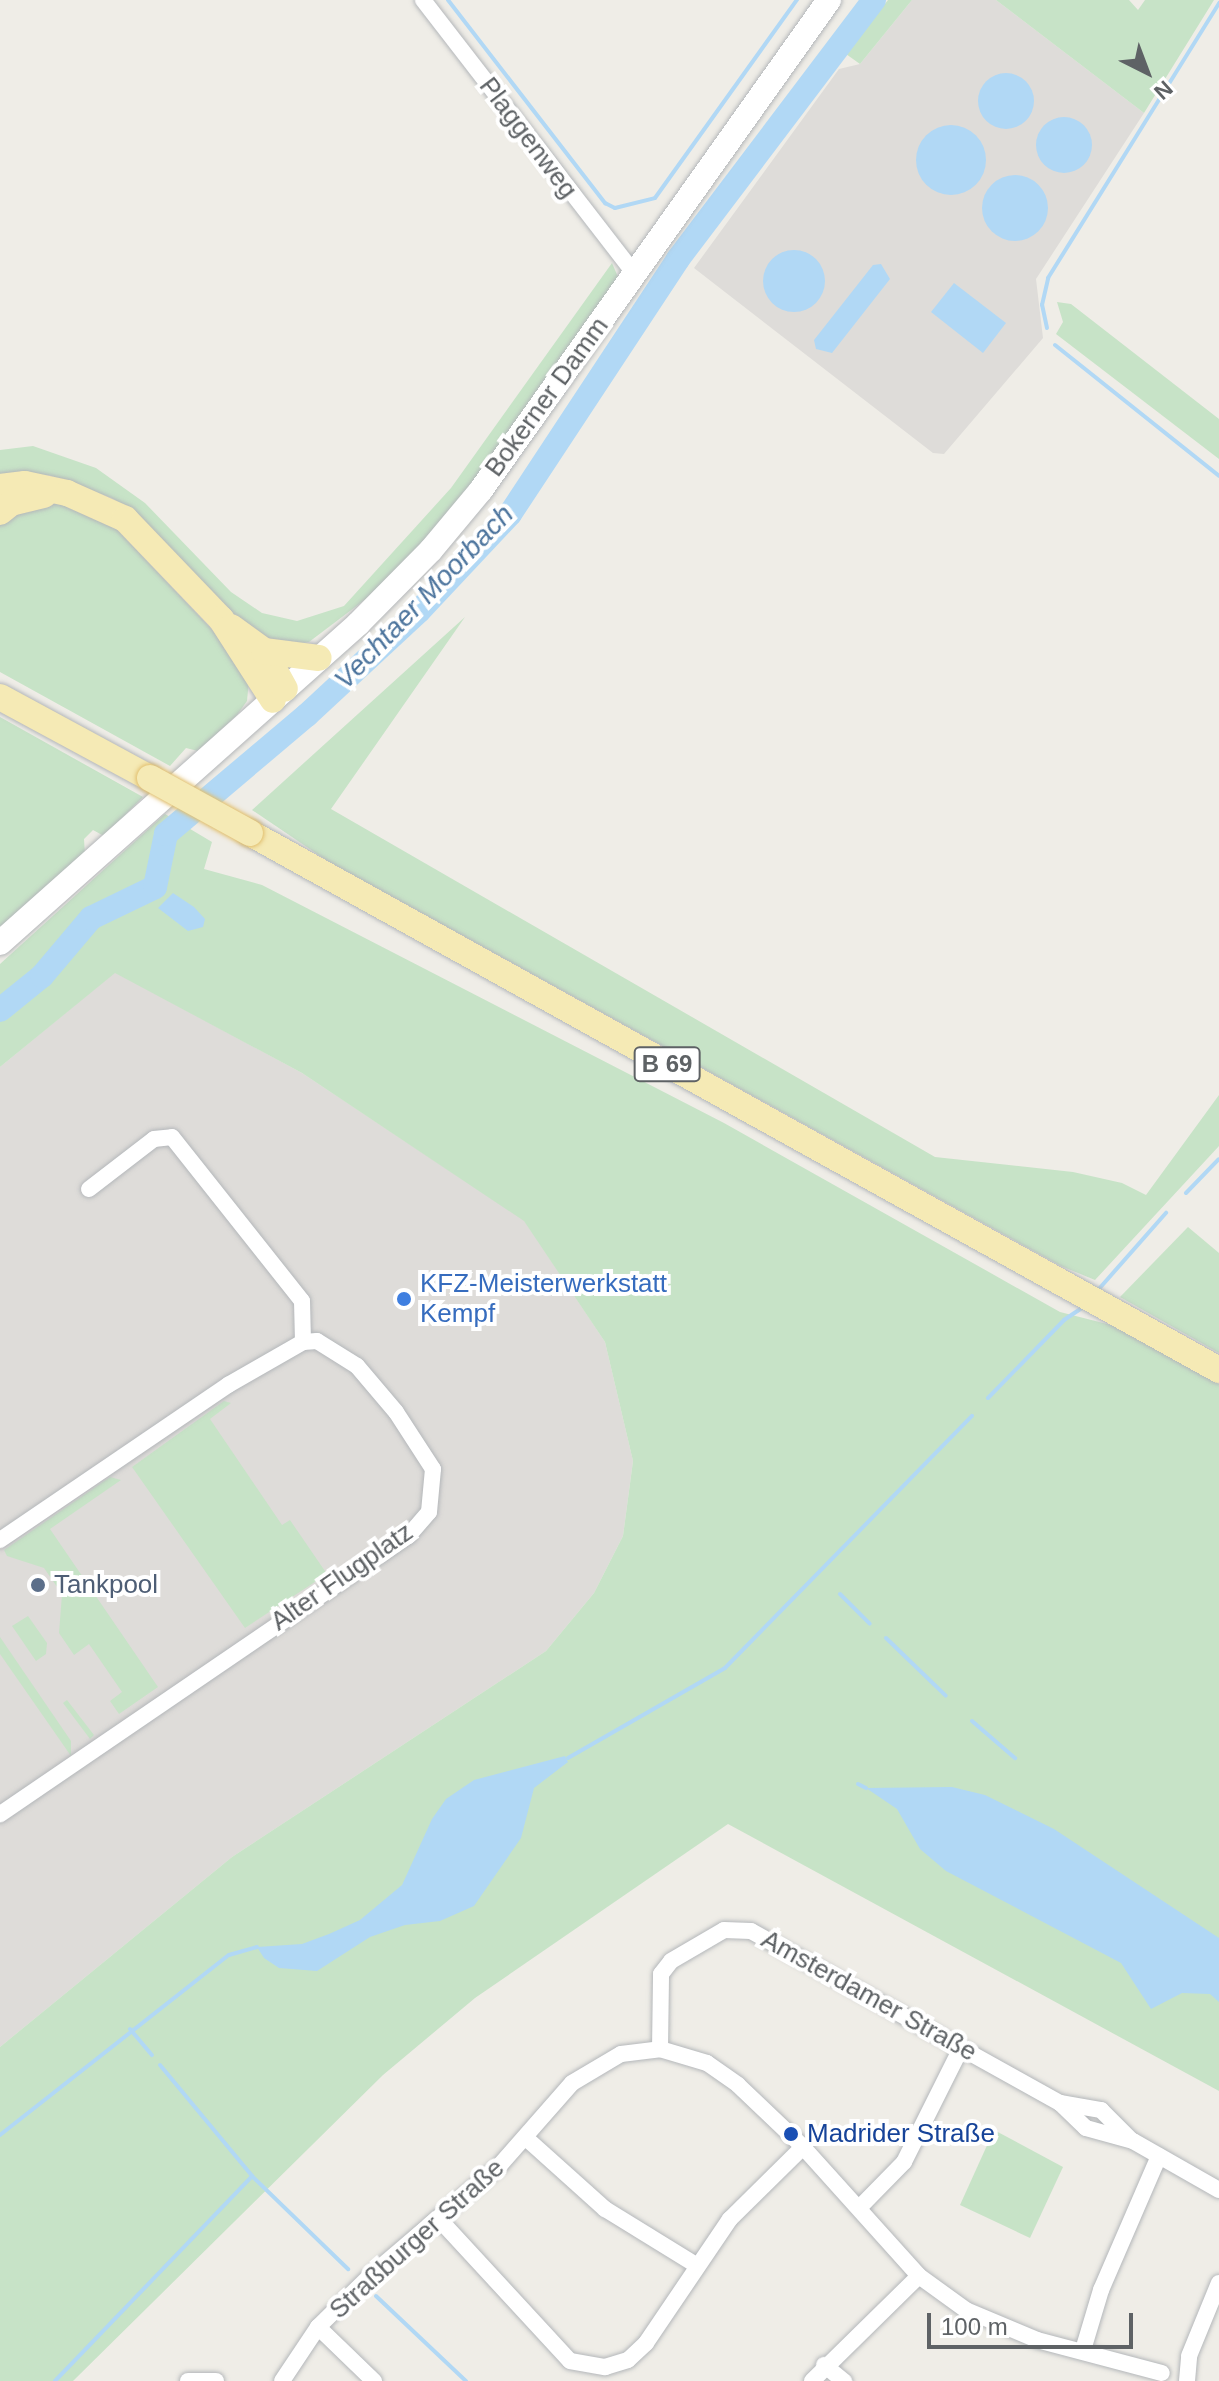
<!DOCTYPE html>
<meta charset="utf-8">
<style>
body{margin:0}
#map{position:relative;width:1219px;height:2381px;overflow:hidden;background:#efede7;font-family:Arial,sans-serif}
div>[style]{position:absolute}
.industrial>*{inset:0;background:#dedcd9}
.green>*{inset:0;background:#c7e3c7}
.water>*{inset:0;background:#b1d8f5}
.round{border-radius:50%}
.stream>*{height:4px;margin:-2px;padding:0 2px;transform-origin:2px;border-radius:2px;background:#b1d8f5}
.river>*{height:24px;margin:-12px;padding:0 12px;transform-origin:12px;border-radius:12px;background:#b1d8f5}
.roads{filter:drop-shadow(0 0 2px #b4b7ba) drop-shadow(0 0 2px #b4b7ba)}
.street>*{height:16px;margin:-8px;padding:0 8px;transform-origin:8px;border-radius:8px;background:#fff}
.secondary>*{height:24px;margin:-12px;padding:0 12px;transform-origin:12px;border-radius:12px;background:#fff}
.primary>*{height:26px;margin:-13px;padding:0 13px;transform-origin:13px;border-radius:13px;background:#f5eab5}
.bridges{filter:drop-shadow(0 0 2px #e1bf6e) drop-shadow(0 0 2px #e1bf6e)}
.primary-bridge>*{height:26px;margin:-13px;padding:0 13px;transform-origin:13px;border-radius:13px;background:#f5eab5}
.dots>*{width:22px;height:22px;translate:-50% -50%;box-sizing:border-box;border:4px solid #fff;border-radius:50%}
span{translate:-50% -50%;white-space:nowrap;text-align:center;line-height:1.15;-webkit-text-stroke:8px #fff;paint-order:stroke}
.shield-label span{padding:2px 6px;background:#fff;border:2px solid;border-radius:6px;-webkit-text-stroke-width:0}
.shield-label{font-size:24px;color:#5e6265;font-weight:700}
.street-label{font-size:26px;color:#5e6265}
.shop-label{font-size:26px;color:#366cbe}
.left{translate:0 -50%;text-align:left}
.service-label{font-size:26px;color:#4e5e75}
.transit-label{font-size:26px;color:#164399}
.water-label{font-size:28px;color:#4c749d;font-style:italic}
.north{position:absolute;left:1107px;top:32px;width:80px;height:80px;-webkit-text-stroke:6px #fff;paint-order:stroke;rotate:138deg;font-size:22px;font-weight:700;line-height:32px;text-align:center;color:#5e6265}
.north::after{content:'';display:block;margin:auto;width:28px;height:36px;background:#5e6265;clip-path:polygon(50% 0,100% 100%,50% 72%,0 100%)}
.scale{position:absolute;left:927px;top:2313px;width:206px;height:36px;box-sizing:border-box;border:4px solid #5e6265;border-top:0;padding-left:10px;font-size:24px;line-height:28px;white-space:nowrap;color:#5e6265;-webkit-text-stroke:6px #fff;paint-order:stroke}
</style>
<div id="map">
<div class="industrial">
<div style="clip-path:polygon(912px 0,996px 0,1144px 113px,1036px 279px,1043px 338px,944px 454px,933px 453px,694px 268px,839px 69px,860px 64px)"></div>
<div style="clip-path:polygon(115px 972px,302px 1073px,524px 1220px,605px 1342px,633px 1461px,623px 1536px,594px 1593px,546px 1651px,232px 1857px,0 2047px,0 1067px)"></div>
</div>
<div class="green">
<div style="clip-path:polygon(888px 0,912px 0,860px 64px,846px 54px)"></div>
<div style="clip-path:polygon(996px 0,1129px 0,1138px 10px,1145px 0,1214px 0,1144px 113px)"></div>
<div style="clip-path:polygon(612px 263px,618px 277px,451px 512px,375px 592px,309px 642px,276px 647px,243px 626px,137px 514px,112px 498px,49px 475px,0 477px,0 450px,33px 446px,96px 468px,145px 503px,231px 592px,262px 613px,297px 621px,344px 606px,451px 488px)"></div>
<div style="clip-path:polygon(1057px 302px,1071px 304px,1219px 419px,1219px 459px,1056px 334px,1063px 322px)"></div>
<div style="clip-path:polygon(58px 503px,111px 523px,218px 636px,249px 680px,247px 701px,237px 715px,198px 751px,186px 748px,170px 766px,0 672px,0 522px,34px 506px)"></div>
<div style="clip-path:polygon(465px 617px,331px 809px,935px 1157px,1073px 1172px,1122px 1183px,1146px 1195px,1219px 1095px,1219px 1146px,1095px 1280px,1061px 1266px,326px 860px,252px 810px)"></div>
<div style="clip-path:polygon(0 717px,143px 797px,104px 836px,93px 830px,84px 839px,85px 855px,0 929px)"></div>
<div style="clip-path:polygon(165px 814px,212px 842px,204px 869px,262px 885px,724px 1123px,1060px 1312px,1111px 1325px,1219px 1384px,1219px 2091px,728px 1824px,475px 1998px,383px 2075px,73px 2381px,0 2381px,0 2047px,232px 1857px,546px 1651px,594px 1593px,623px 1536px,633px 1461px,605px 1342px,524px 1221px,302px 1073px,115px 973px,0 1067px,0 964px)"></div>
<div style="clip-path:polygon(1188px 1227px,1219px 1253px,1219px 1353px,1120px 1297px)"></div>
<div style="clip-path:polygon(224px 1401px,231px 1403px,210px 1419px,282px 1525px,290px 1520px,327px 1574px,245px 1628px,132px 1467px)"></div>
<div style="clip-path:polygon(110px 1477px,121px 1480px,50px 1529px,158px 1687px,119px 1714px,110px 1701px,122px 1692px,89px 1644px,74px 1655px,59px 1633px,62px 1594px,44px 1568px,7px 1556px,4px 1550px)"></div>
<div style="clip-path:polygon(28px 1616px,47px 1643px,46px 1654px,36px 1661px,12px 1626px)"></div>
<div style="clip-path:polygon(0 1637px,71px 1741px,71px 1756px,0 1654px)"></div>
<div style="clip-path:polygon(67px 1700px,94px 1735px,90px 1739px,63px 1703px)"></div>
<div style="clip-path:polygon(994px 2130px,1063px 2167px,1030px 2238px,960px 2205px)"></div>
</div>
<div class="water">
<div class="round" style="left:978px;top:73px;width:56px;height:56px"></div>
<div class="round" style="left:1036px;top:117px;width:56px;height:56px"></div>
<div class="round" style="left:916px;top:125px;width:70px;height:70px"></div>
<div class="round" style="left:982px;top:175px;width:66px;height:66px"></div>
<div class="round" style="left:763px;top:250px;width:62px;height:62px"></div>
<div style="clip-path:polygon(881px 264px,890px 279px,832px 353px,816px 349px,814px 340px,873px 265px)"></div>
<div style="clip-path:polygon(954px 283px,1006px 323px,983px 353px,931px 312px)"></div>
<div style="clip-path:polygon(173px 893px,194px 907px,205px 919px,203px 927px,188px 931px,158px 908px)"></div>
<div style="clip-path:polygon(565px 1756px,568px 1762px,534px 1788px,521px 1838px,474px 1906px,440px 1921px,405px 1925px,370px 1937px,317px 1971px,279px 1968px,264px 1958px,257px 1947px,302px 1944px,329px 1934px,360px 1920px,402px 1885px,432px 1819px,446px 1799px,474px 1780px)"></div>
<div style="clip-path:polygon(952px 1787px,985px 1795px,1054px 1829px,1219px 1938px,1219px 2002px,1210px 1994px,1182px 1993px,1151px 2009px,1121px 1963px,946px 1871px,920px 1849px,897px 1809px,866px 1788px)"></div>
</div>
<div class="stream">
<div style="left:448px;top:0;width:257px;rotate:52.3deg"></div>
<div style="left:605px;top:203px;width:11px;rotate:27deg"></div>
<div style="left:615px;top:208px;width:41px;rotate:-14deg"></div>
<div style="left:655px;top:198px;width:244px;rotate:-54.4deg"></div>
<div style="left:1047px;top:328px;width:24px;rotate:-102deg"></div>
<div style="left:1042px;top:305px;width:28px;rotate:-77deg"></div>
<div style="left:1048px;top:278px;width:324px;rotate:-58.1deg"></div>
<div style="left:1055px;top:345px;width:210px;rotate:38.6deg"></div>
<div style="left:1186px;top:1193px;width:47px;rotate:-45.9deg"></div>
<div style="left:1098px;top:1290px;width:103px;rotate:-48.6deg"></div>
<div style="left:988px;top:1398px;width:109px;rotate:-45.7deg"></div>
<div style="left:1064px;top:1320px;width:25px;rotate:-34deg"></div>
<div style="left:840px;top:1594px;width:42px;rotate:45deg"></div>
<div style="left:886px;top:1638px;width:83px;rotate:44deg"></div>
<div style="left:972px;top:1721px;width:57px;rotate:40.7deg"></div>
<div style="left:568px;top:1758px;width:181px;rotate:-29.8deg"></div>
<div style="left:725px;top:1668px;width:353px;rotate:-45.6deg"></div>
<div style="left:858px;top:1784px;width:9px;rotate:27deg"></div>
<div style="left:130px;top:2029px;width:34px;rotate:50deg"></div>
<div style="left:160px;top:2065px;width:144px;rotate:50.3deg"></div>
<div style="left:252px;top:2176px;width:134px;rotate:44.1deg"></div>
<div style="left:0;top:2135px;width:291px;rotate:-38.2deg"></div>
<div style="left:229px;top:1955px;width:29px;rotate:-16deg"></div>
<div style="left:376px;top:2296px;width:124px;rotate:43.4deg"></div>
<div style="left:55px;top:2381px;width:284px;rotate:-46.1deg"></div>
</div>
<div class="river">
<div style="left:0;top:1010px;width:54px;rotate:-39deg"></div>
<div style="left:42px;top:976px;width:76px;rotate:-49.8deg"></div>
<div style="left:91px;top:918px;width:71px;rotate:-25.8deg"></div>
<div style="left:155px;top:887px;width:54px;rotate:-78.3deg"></div>
<div style="left:166px;top:834px;width:185px;rotate:-40.2deg"></div>
<div style="left:307px;top:715px;width:153px;rotate:-42.9deg"></div>
<div style="left:419px;top:611px;width:133px;rotate:-46.8deg"></div>
<div style="left:510px;top:514px;width:305px;rotate:-56.6deg"></div>
<div style="left:678px;top:259px;width:325px;rotate:-52.9deg"></div>
</div>
<div class="roads">
<div class="street">
<div style="left:423px;top:0;width:346px;rotate:52.3deg"></div>
<div style="left:89px;top:1189px;width:82px;rotate:-37.6deg"></div>
<div style="left:154px;top:1139px;width:18px;rotate:-6deg"></div>
<div style="left:172px;top:1137px;width:209px;rotate:51.6deg"></div>
<div style="left:302px;top:1301px;width:41px;rotate:88.6deg"></div>
<div style="left:0;top:1540px;width:276px;rotate:-34.2deg"></div>
<div style="left:228px;top:1385px;width:86px;rotate:-29.8deg"></div>
<div style="left:303px;top:1342px;width:14px;rotate:-4deg"></div>
<div style="left:317px;top:1341px;width:47px;rotate:32deg"></div>
<div style="left:357px;top:1366px;width:60px;rotate:49.7deg"></div>
<div style="left:396px;top:1412px;width:68px;rotate:57deg"></div>
<div style="left:433px;top:1469px;width:43px;rotate:95.3deg"></div>
<div style="left:429px;top:1512px;width:32px;rotate:131deg"></div>
<div style="left:408px;top:1536px;width:494px;rotate:145.7deg"></div>
<div style="left:660px;top:2049px;width:75px;rotate:-89.2deg"></div>
<div style="left:661px;top:1974px;width:16px;rotate:-52deg"></div>
<div style="left:671px;top:1961px;width:61px;rotate:-30.3deg"></div>
<div style="left:724px;top:1930px;width:27px;rotate:2deg"></div>
<div style="left:751px;top:1931px;width:354px;rotate:29.1deg"></div>
<div style="left:1060px;top:2103px;width:36px;rotate:44deg"></div>
<div style="left:1086px;top:2128px;width:49px;rotate:15.5deg"></div>
<div style="left:1133px;top:2141px;width:99px;rotate:29.7deg"></div>
<div style="left:1060px;top:2103px;width:42px;rotate:9.7deg"></div>
<div style="left:1101px;top:2110px;width:41px;rotate:45deg"></div>
<div style="left:527px;top:2139px;width:105px;rotate:41.9deg"></div>
<div style="left:605px;top:2209px;width:107px;rotate:31.6deg"></div>
<div style="left:860px;top:2207px;width:63px;rotate:-45.6deg"></div>
<div style="left:904px;top:2162px;width:127px;rotate:-63.4deg"></div>
<div style="left:439px;top:2219px;width:193px;rotate:47.3deg"></div>
<div style="left:570px;top:2361px;width:36px;rotate:10deg"></div>
<div style="left:605px;top:2367px;width:24px;rotate:-17deg"></div>
<div style="left:628px;top:2360px;width:25px;rotate:-43deg"></div>
<div style="left:646px;top:2343px;width:150px;rotate:-55.9deg"></div>
<div style="left:730px;top:2219px;width:103px;rotate:-44.6deg"></div>
<div style="left:318px;top:2327px;width:78px;rotate:44deg"></div>
<div style="left:1083px;top:2350px;width:63px;rotate:-73.3deg"></div>
<div style="left:1101px;top:2290px;width:146px;rotate:-66.6deg"></div>
<div style="left:824px;top:2365px;width:26px;rotate:39deg"></div>
<div style="left:188px;top:2381px;width:28px"></div>
<div style="left:282px;top:2381px;width:65px;rotate:-56.3deg"></div>
<div style="left:318px;top:2327px;width:71px;rotate:-44.4deg"></div>
<div style="left:369px;top:2277px;width:172px;rotate:-40.5deg"></div>
<div style="left:500px;top:2165px;width:109px;rotate:-48.7deg"></div>
<div style="left:572px;top:2083px;width:57px;rotate:-30.6deg"></div>
<div style="left:621px;top:2054px;width:39px;rotate:-7deg"></div>
<div style="left:660px;top:2049px;width:49px;rotate:16.6deg"></div>
<div style="left:707px;top:2063px;width:38px;rotate:35deg"></div>
<div style="left:738px;top:2085px;width:90px;rotate:43.6deg"></div>
<div style="left:803px;top:2147px;width:173px;rotate:48deg"></div>
<div style="left:919px;top:2276px;width:58px;rotate:35.9deg"></div>
<div style="left:966px;top:2310px;width:77px;rotate:22.9deg"></div>
<div style="left:1037px;top:2340px;width:129px;rotate:14.8deg"></div>
<div style="left:812px;top:2381px;width:150px;rotate:-44.5deg"></div>
<div style="left:1187px;top:2381px;width:25px;rotate:-85deg"></div>
<div style="left:1189px;top:2356px;width:79px;rotate:-67.7deg"></div>
</div>
<div class="secondary">
<div style="left:0;top:943px;width:480px;rotate:-41.7deg"></div>
<div style="left:358px;top:624px;width:104px;rotate:-45.4deg"></div>
<div style="left:431px;top:550px;width:78px;rotate:-50.2deg"></div>
<div style="left:481px;top:490px;width:601px;rotate:-54.62deg"></div>
</div>
<div class="primary">
<div style="left:0;top:487px;width:25px;rotate:-7deg"></div>
<div style="left:25px;top:484px;width:43px;rotate:12.1deg"></div>
<div style="left:67px;top:493px;width:64px;rotate:24.1deg"></div>
<div style="left:125px;top:519px;width:139px;rotate:46.2deg"></div>
<div style="left:221px;top:619px;width:96px;rotate:57.3deg"></div>
<div style="left:0;top:512px;width:14px;rotate:-39deg"></div>
<div style="left:11px;top:503px;width:34px;rotate:-14deg"></div>
<div style="left:231px;top:627px;width:41px;rotate:36deg"></div>
<div style="left:264px;top:651px;width:43px;rotate:61.1deg"></div>
<div style="left:264px;top:651px;width:55px;rotate:7.3deg"></div>
<div style="left:0;top:697px;width:170px;rotate:28.4deg"></div>
<div style="left:250px;top:833px;width:1108px;rotate:28.99deg"></div>
</div>
</div>
<div class="bridges">
<div class="primary-bridge">
<div style="left:150px;top:778px;width:114px;rotate:28.8deg"></div>
</div>
</div>
<div class="dots">
<div style="left:404px;top:1299px;background:#3f7fe0"></div>
<div style="left:38px;top:1585px;background:#5c6f8a"></div>
<div style="left:791px;top:2134px;background:#1a4fb4"></div>
</div>
<div class="shield-label">
<span style="left:667px;top:1064px">B 69</span>
</div>
<div class="street-label">
<span style="left:528px;top:138px;rotate:53deg">Plaggenweg</span>
<span style="left:547px;top:397px;rotate:-54deg">Bokerner Damm</span>
<span style="left:342px;top:1577px;rotate:-35deg">Alter Flugplatz</span>
<span style="left:869px;top:1996px;rotate:29deg">Amsterdamer Straße</span>
<span style="left:417px;top:2239px;rotate:-42deg">Straßburger Straße</span>
</div>
<div class="shop-label">
<span class="left" style="left:420px;top:1299px">KFZ-Meisterwerkstatt<br>Kempf</span>
</div>
<div class="service-label">
<span class="left" style="left:54px;top:1585px">Tankpool</span>
</div>
<div class="transit-label">
<span class="left" style="left:807px;top:2134px">Madrider Straße</span>
</div>
<div class="water-label">
<span style="left:424px;top:597px;rotate:-46deg">Vechtaer Moorbach</span>
</div>
<div class="north">N</div>
<div class="scale">100 m</div>
</div>
